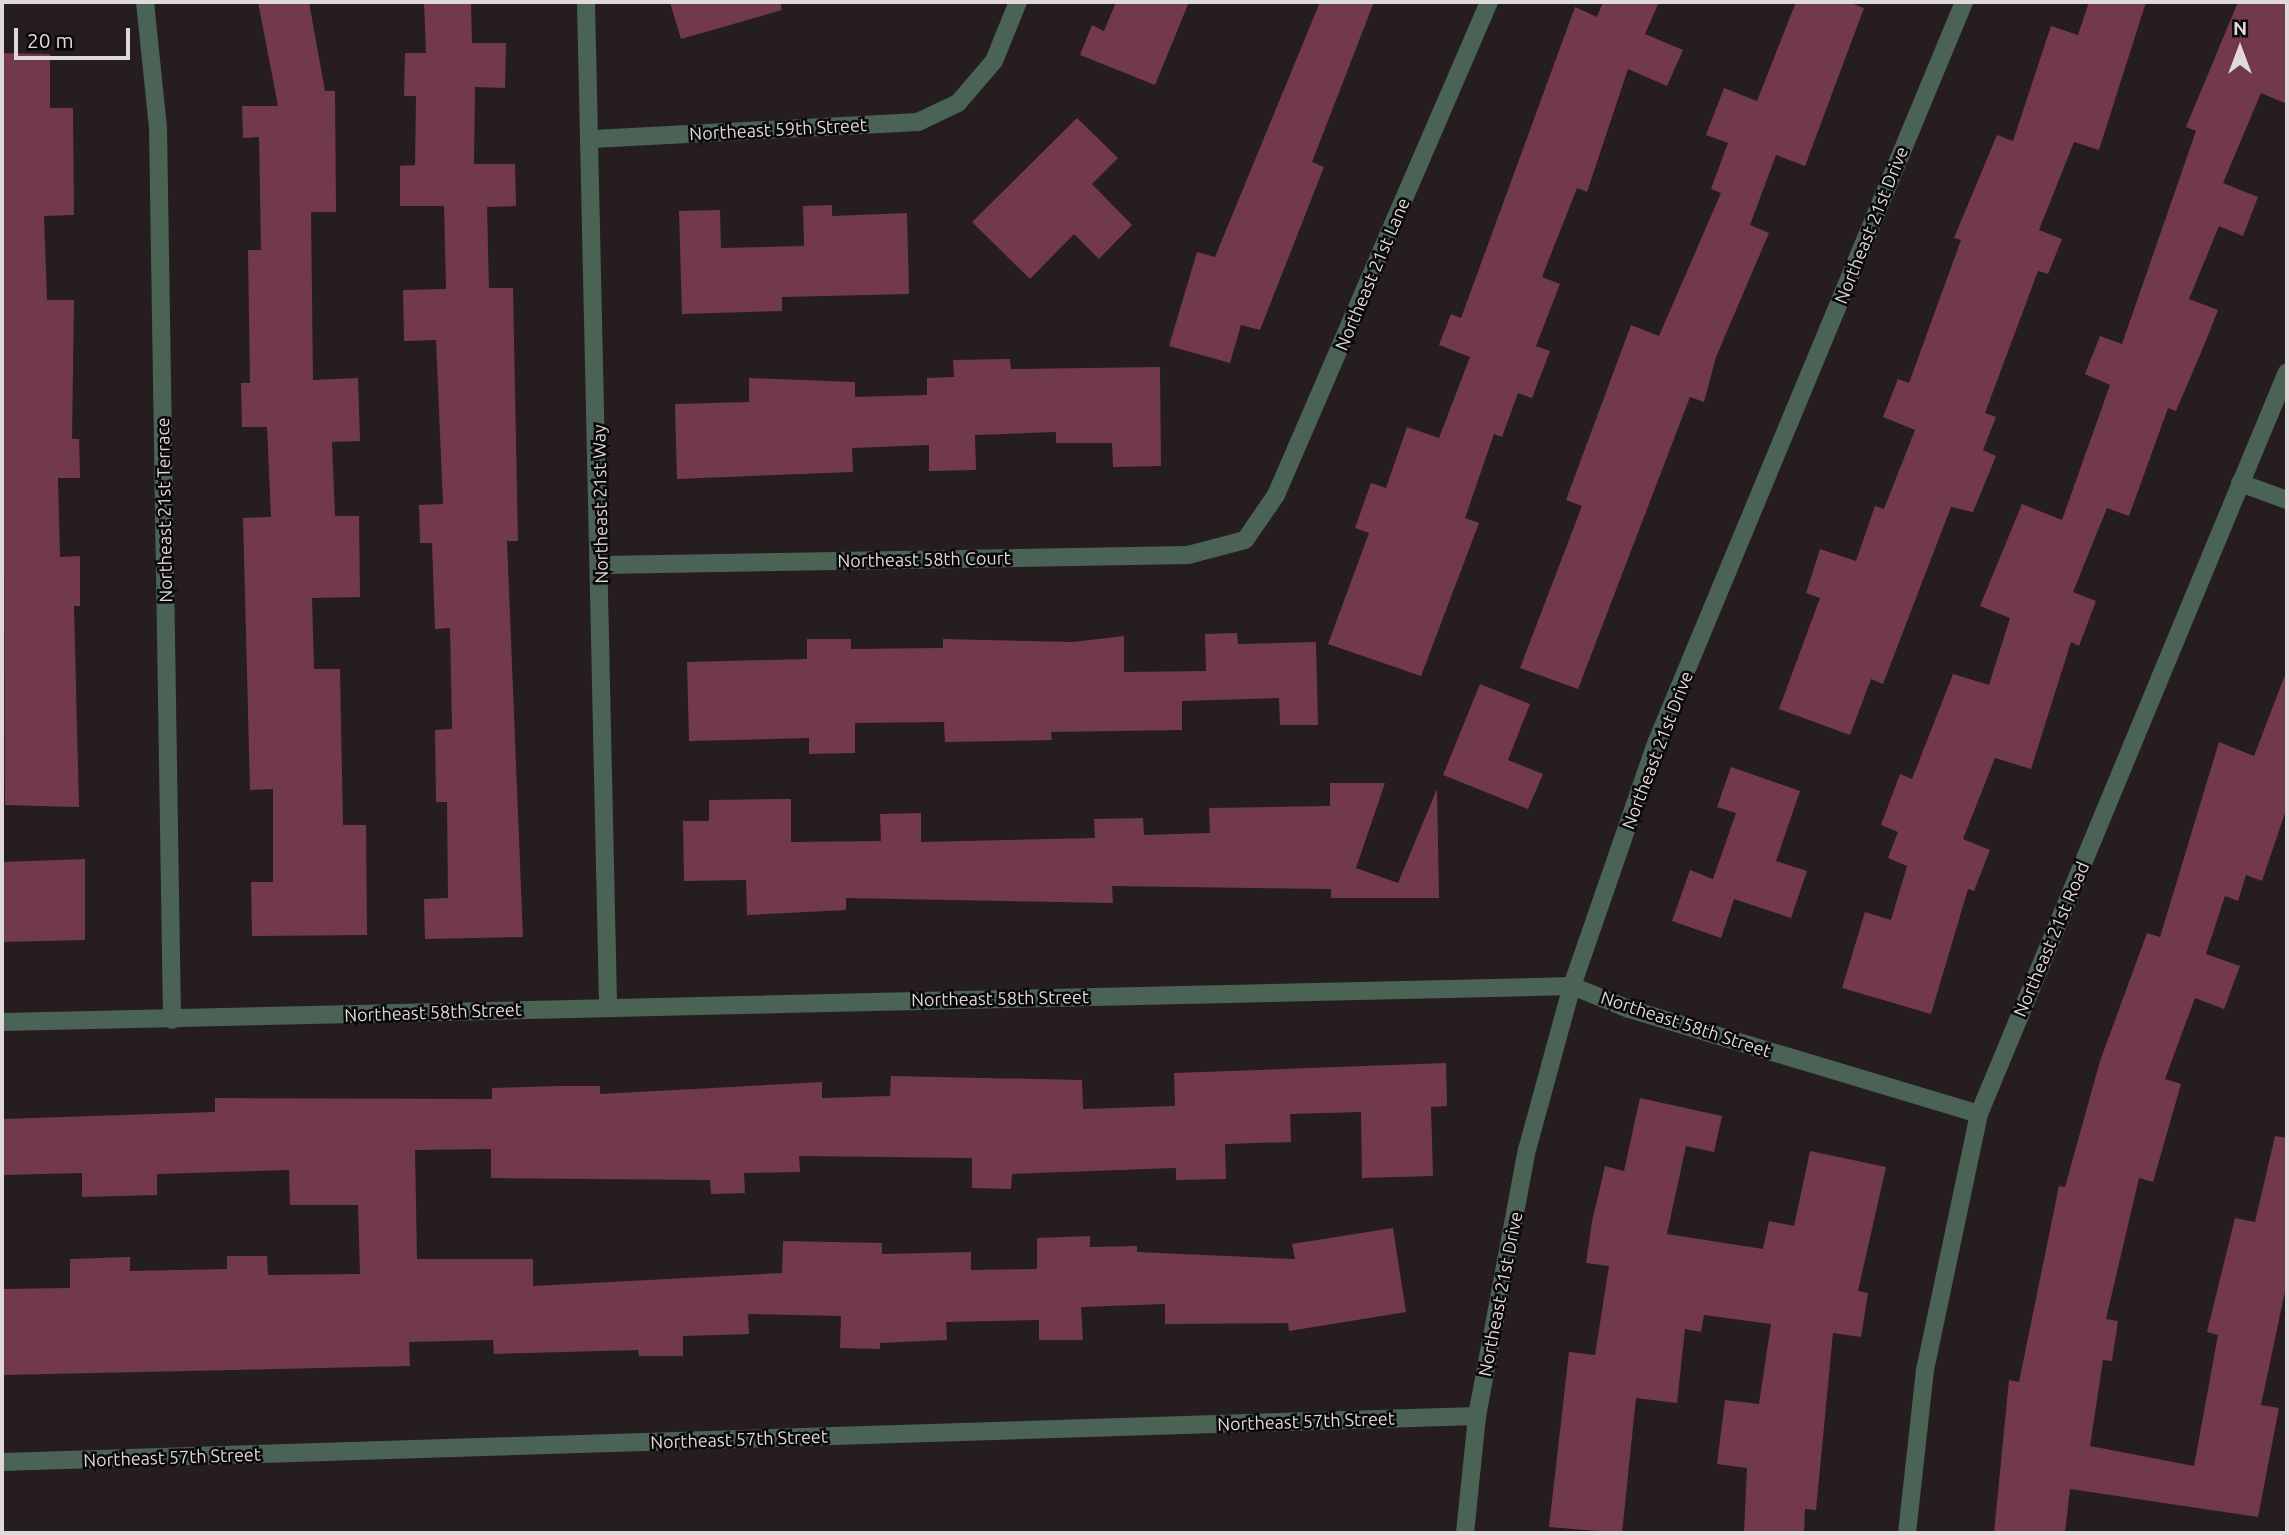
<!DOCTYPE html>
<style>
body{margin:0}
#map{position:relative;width:2289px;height:1535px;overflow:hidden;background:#251d1f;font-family:Ubuntu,sans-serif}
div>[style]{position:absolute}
.building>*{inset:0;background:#72394d}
.street>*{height:18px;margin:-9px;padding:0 9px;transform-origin:9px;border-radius:9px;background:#4a6354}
span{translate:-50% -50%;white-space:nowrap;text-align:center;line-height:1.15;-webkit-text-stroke:5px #0b0809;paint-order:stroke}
.street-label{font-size:18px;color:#dfd9db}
.frame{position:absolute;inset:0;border:4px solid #dfd9db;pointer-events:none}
.north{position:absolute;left:2205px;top:14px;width:70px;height:70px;-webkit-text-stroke:5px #0b0809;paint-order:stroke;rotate:0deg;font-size:19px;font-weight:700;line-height:28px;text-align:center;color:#dfd9db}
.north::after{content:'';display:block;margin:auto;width:24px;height:32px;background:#dfd9db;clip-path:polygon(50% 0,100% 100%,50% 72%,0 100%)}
.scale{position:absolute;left:14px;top:28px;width:116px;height:32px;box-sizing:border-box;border:4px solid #dfd9db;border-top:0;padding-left:9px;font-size:21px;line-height:24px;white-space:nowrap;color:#dfd9db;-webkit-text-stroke:5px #0b0809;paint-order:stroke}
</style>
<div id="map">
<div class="building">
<div style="clip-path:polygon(258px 2px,309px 2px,325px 91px,335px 91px,336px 212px,311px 212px,313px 380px,358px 378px,360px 441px,332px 442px,335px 516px,359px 516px,360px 597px,312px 598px,314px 669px,340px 669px,343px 825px,366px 825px,367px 935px,252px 936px,251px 882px,273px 882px,273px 789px,250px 790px,243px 518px,271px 517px,267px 427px,242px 427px,241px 383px,250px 383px,248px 250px,261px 250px,259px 137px,243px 138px,242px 106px,278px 106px)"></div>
<div style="clip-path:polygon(424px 2px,471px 2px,472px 43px,506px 43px,505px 88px,475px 87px,474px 164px,515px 164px,516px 206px,487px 207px,489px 288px,513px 288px,518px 541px,507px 541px,523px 937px,425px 939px,424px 899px,448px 898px,447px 802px,436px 802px,435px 730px,452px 729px,450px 628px,435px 629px,432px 543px,420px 543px,419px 505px,443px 504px,436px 340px,404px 341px,403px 290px,446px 289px,444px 206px,400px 206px,400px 166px,415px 165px,416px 96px,404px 96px,405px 53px,426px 53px)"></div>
<div style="clip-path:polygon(670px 2px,780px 2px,782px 10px,681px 39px)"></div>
<div style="clip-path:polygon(1116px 2px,1189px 2px,1155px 85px,1080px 55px,1092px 25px,1104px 31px)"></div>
<div style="clip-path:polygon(1320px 2px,1374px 2px,1312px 162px,1324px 167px,1260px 330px,1241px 325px,1230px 363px,1169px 346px,1197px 252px,1215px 257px)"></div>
<div style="clip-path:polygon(1603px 2px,1659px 2px,1645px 34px,1683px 50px,1667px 86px,1628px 69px,1587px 192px,1577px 188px,1542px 277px,1560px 284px,1536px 346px,1550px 351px,1532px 398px,1518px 393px,1502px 437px,1494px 434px,1465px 518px,1479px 523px,1421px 676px,1328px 644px,1369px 533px,1355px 528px,1371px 483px,1386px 488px,1407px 427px,1439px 438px,1470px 357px,1439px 345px,1451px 314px,1461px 318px,1575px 7px,1597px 17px)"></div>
<div style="clip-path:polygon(1796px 2px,1848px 2px,1864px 8px,1805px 166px,1776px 155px,1750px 225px,1769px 233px,1716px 357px,1704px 402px,1690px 397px,1578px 689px,1520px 668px,1582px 506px,1566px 500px,1631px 325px,1659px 336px,1721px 193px,1711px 189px,1728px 143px,1706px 135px,1724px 88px,1757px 101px)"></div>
<div style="clip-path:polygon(2089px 2px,2146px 2px,2099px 150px,2074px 142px,2039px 230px,2062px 239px,2048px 274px,2038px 271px,1985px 413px,1996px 417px,1983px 450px,1996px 456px,1973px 512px,1951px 507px,1883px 684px,1871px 679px,1850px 735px,1779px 709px,1820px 598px,1806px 593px,1820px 549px,1856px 561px,1875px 506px,1884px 509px,1915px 430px,1883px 417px,1898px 379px,1909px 383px,1961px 240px,1954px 238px,1997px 135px,2013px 141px,2051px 26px,2078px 35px)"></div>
<div style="clip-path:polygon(2238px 2px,2287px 2px,2287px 104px,2261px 93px,2223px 183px,2258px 197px,2243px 236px,2219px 226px,2189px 299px,2218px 310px,2203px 348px,2176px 411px,2168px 408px,2129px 516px,2107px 508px,2073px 592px,2096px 601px,2079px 646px,2071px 642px,2031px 769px,1995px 758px,1963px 839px,1990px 850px,1974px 891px,1968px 889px,1931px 1014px,1842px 988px,1865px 912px,1891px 920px,1907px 866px,1888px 858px,1898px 832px,1881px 825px,1900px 774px,1912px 779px,1953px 674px,1989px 685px,2010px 618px,1980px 606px,2022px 504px,2062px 520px,2110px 385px,2085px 374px,2100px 336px,2122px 344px,2196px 131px,2186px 127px)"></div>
<div style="clip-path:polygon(2px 53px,50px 54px,50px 108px,73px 108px,74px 215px,44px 216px,47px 300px,74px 300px,72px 439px,79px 439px,80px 478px,58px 478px,60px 557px,80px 556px,80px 606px,74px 606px,79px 807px,5px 805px)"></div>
<div style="clip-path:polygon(1077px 118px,1118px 158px,1092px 184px,1132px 225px,1099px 259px,1074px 234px,1030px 279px,972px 222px)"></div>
<div style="clip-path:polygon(832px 205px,832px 216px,907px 213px,909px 294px,782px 297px,782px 311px,682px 314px,679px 211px,720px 210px,721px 248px,804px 246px,803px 206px)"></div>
<div style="clip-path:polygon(1010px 359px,1011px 369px,1160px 367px,1161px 466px,1113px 467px,1112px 443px,1056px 443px,1056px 432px,975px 435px,976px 470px,929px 471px,929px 445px,852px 448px,853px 472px,677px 479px,675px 404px,749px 402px,749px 378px,855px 382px,855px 397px,927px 395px,927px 378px,954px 377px,953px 360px)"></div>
<div style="clip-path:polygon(1237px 633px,1238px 644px,1316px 642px,1318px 725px,1280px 725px,1279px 698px,1182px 701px,1182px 730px,1051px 732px,1052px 740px,945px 742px,944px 722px,855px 723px,855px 753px,809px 754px,809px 738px,689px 741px,687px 662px,807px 659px,807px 639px,851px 639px,851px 649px,943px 648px,943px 639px,1073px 642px,1124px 636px,1124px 672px,1206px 671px,1205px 634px)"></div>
<div style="clip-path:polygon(2285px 675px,2287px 807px,2262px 881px,2246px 875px,2238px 901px,2225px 896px,2206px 954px,2240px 966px,2224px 1009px,2195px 998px,2165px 1079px,2181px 1084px,2153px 1182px,2139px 1178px,2106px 1319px,2118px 1321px,2112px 1361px,2103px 1360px,2090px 1446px,2194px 1466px,2218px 1335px,2207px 1332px,2235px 1218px,2255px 1222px,2275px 1136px,2287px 1138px,2287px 1282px,2261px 1405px,2279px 1408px,2258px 1517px,2070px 1489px,2065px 1533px,1994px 1533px,2009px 1380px,2019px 1382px,2059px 1186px,2065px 1187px,2100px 1061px,2147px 933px,2160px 937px,2219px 742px,2254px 756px)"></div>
<div style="clip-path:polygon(1480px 684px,1530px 704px,1508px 760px,1543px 774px,1528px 809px,1443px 775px)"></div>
<div style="clip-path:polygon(1731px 767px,1800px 791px,1776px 861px,1807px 871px,1791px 918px,1734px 899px,1721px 938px,1672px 921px,1690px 870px,1713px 879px,1736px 813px,1717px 807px)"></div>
<div style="clip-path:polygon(1330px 783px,1385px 783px,1356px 868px,1398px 883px,1437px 789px,1439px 898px,1331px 898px,1331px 889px,1112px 886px,1113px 903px,846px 898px,846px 910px,747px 915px,746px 880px,684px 881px,683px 821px,709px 821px,709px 800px,791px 799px,791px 842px,881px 841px,880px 814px,921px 813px,921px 842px,1095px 838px,1094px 819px,1143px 818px,1144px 835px,1210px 833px,1209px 808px,1330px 806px)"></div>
<div style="clip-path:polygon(85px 859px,85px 940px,2px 942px,2px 862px)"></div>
<div style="clip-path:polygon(1446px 1063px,1447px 1106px,1431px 1107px,1433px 1176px,1362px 1178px,1361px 1112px,1290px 1114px,1291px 1142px,1225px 1144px,1226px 1179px,1176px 1180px,1176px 1168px,1012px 1174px,1011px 1189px,972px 1188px,972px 1158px,799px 1156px,800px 1172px,744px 1173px,745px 1193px,711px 1194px,710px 1180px,491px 1178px,491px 1149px,415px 1150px,417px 1259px,533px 1259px,533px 1286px,782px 1273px,783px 1241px,882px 1243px,882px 1254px,971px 1252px,971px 1270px,1037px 1269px,1037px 1238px,1090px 1236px,1090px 1247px,1137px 1246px,1137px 1252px,1295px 1259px,1292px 1244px,1393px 1228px,1406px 1312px,1289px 1331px,1288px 1323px,1165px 1324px,1165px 1304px,1081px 1307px,1083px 1340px,1039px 1340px,1039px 1320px,946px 1322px,947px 1340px,880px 1343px,880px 1349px,840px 1348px,841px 1316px,748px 1314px,749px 1334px,683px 1336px,683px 1356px,639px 1356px,638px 1350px,494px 1354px,493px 1340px,409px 1342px,410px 1366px,2px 1375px,2px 1289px,70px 1288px,70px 1259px,130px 1257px,130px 1271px,227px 1269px,227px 1256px,267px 1256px,268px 1275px,360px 1274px,358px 1205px,290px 1205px,289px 1170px,157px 1174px,157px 1195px,82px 1197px,82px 1173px,2px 1175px,2px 1119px,215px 1112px,215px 1098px,492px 1099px,492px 1088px,561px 1086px,600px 1086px,600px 1094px,822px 1082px,822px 1098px,890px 1096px,891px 1076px,1082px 1080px,1083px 1109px,1175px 1106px,1174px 1073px)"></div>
<div style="clip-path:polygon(1640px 1098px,1722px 1116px,1714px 1152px,1686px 1146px,1667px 1234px,1763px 1249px,1769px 1221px,1794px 1226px,1810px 1151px,1886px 1167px,1858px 1291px,1868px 1293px,1861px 1337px,1833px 1333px,1816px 1510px,1805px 1509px,1804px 1533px,1744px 1533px,1747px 1468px,1717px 1464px,1725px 1400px,1759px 1404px,1771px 1324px,1704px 1315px,1701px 1332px,1685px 1329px,1677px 1403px,1636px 1398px,1622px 1533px,1549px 1527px,1569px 1352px,1595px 1355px,1609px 1266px,1586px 1263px,1592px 1222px,1605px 1166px,1624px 1171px)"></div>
</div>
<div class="street">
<div style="left:145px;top:2px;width:126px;rotate:84.1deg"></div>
<div style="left:158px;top:127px;width:893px;rotate:89.1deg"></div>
<div style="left:586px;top:2px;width:1004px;rotate:88.74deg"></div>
<div style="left:593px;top:139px;width:325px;rotate:-3deg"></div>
<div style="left:918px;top:122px;width:44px;rotate:-25.4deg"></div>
<div style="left:958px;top:103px;width:55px;rotate:-49.4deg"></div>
<div style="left:994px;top:61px;width:64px;rotate:-67.9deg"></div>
<div style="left:2240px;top:483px;width:50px;rotate:19.9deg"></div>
<div style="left:602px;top:565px;width:586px;rotate:-0.98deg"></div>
<div style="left:1188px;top:555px;width:59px;rotate:-14.7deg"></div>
<div style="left:1245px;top:540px;width:55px;rotate:-55.4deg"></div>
<div style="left:1276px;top:495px;width:537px;rotate:-66.63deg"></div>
<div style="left:2px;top:1022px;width:1570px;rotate:-1.31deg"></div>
<div style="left:1572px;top:986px;width:61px;rotate:22deg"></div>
<div style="left:1629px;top:1009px;width:365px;rotate:16.7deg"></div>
<div style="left:2px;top:1462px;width:1476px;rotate:-1.79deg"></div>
<div style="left:1465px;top:1533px;width:118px;rotate:-84.1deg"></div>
<div style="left:1477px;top:1416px;width:271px;rotate:-79.4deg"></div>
<div style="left:1527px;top:1150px;width:170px;rotate:-74.7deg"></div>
<div style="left:1572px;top:986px;width:259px;rotate:-70.9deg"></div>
<div style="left:1657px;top:741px;width:800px;rotate:-67.44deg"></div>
<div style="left:1907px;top:1533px;width:164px;rotate:-83.7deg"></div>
<div style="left:1925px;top:1370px;width:262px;rotate:-78.1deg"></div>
<div style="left:1979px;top:1114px;width:803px;rotate:-67.46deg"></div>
</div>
<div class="street-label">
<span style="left:778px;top:129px;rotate:-3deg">Northeast 59th Street</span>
<span style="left:1871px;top:225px;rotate:-68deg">Northeast 21st Drive</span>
<span style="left:1372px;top:274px;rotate:-67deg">Northeast 21st Lane</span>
<span style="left:600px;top:504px;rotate:-91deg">Northeast 21st Way</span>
<span style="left:164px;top:510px;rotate:-91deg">Northeast 21st Terrace</span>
<span style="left:924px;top:559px;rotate:-1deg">Northeast 58th Court</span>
<span style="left:1657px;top:750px;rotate:-69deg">Northeast 21st Drive</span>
<span style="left:2051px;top:939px;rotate:-67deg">Northeast 21st Road</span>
<span style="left:1000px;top:998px;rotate:-1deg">Northeast 58th Street</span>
<span style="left:433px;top:1012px;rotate:-2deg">Northeast 58th Street</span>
<span style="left:1686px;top:1024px;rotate:18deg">Northeast 58th Street</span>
<span style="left:1500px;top:1294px;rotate:-79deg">Northeast 21st Drive</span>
<span style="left:1306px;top:1421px;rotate:-2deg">Northeast 57th Street</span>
<span style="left:739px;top:1439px;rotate:-2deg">Northeast 57th Street</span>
<span style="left:172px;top:1457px;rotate:-2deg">Northeast 57th Street</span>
</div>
<div class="frame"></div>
<div class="north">N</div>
<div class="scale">20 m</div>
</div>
